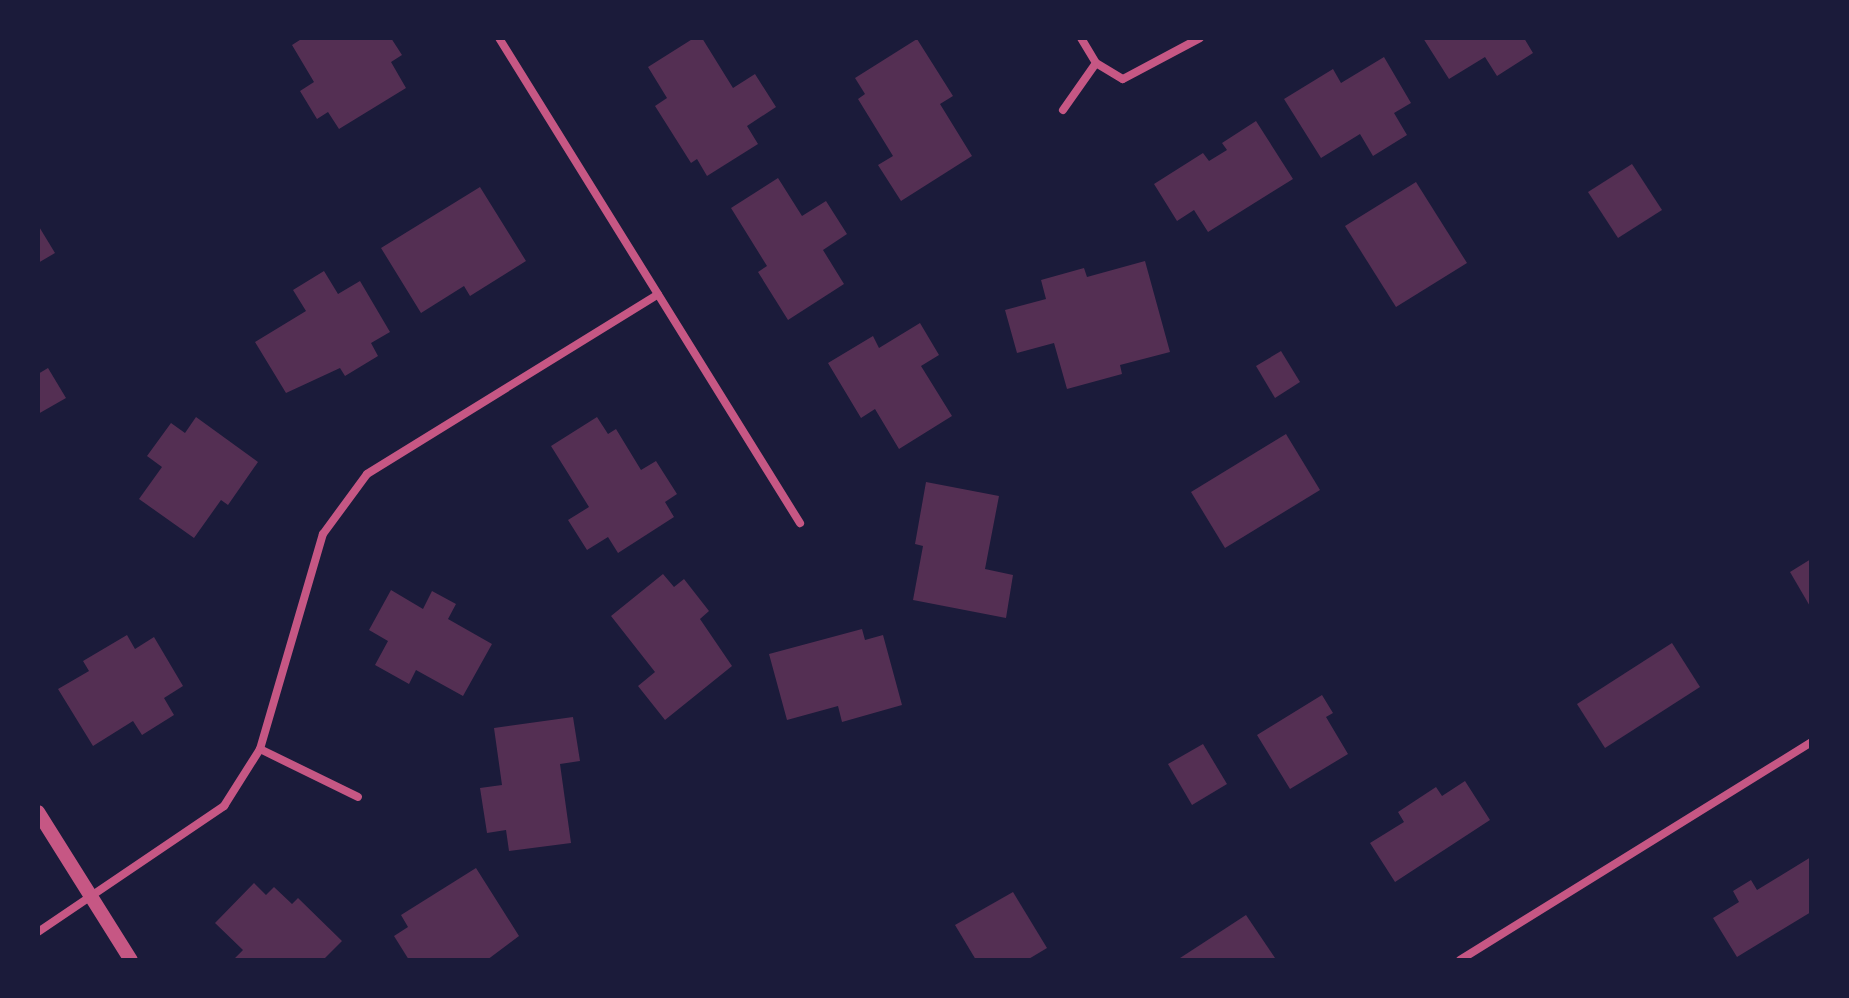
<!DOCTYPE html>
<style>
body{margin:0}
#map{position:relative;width:1849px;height:998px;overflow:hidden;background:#1b1b3a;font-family:Commissioner,sans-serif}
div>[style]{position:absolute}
.building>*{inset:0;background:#542f53}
.minor>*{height:8px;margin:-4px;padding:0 4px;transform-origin:4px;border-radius:4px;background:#c65784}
.tertiary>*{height:14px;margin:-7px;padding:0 7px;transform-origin:7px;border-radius:7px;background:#c65784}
span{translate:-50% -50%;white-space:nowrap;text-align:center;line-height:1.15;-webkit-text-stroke:6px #1b1b3a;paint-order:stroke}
.frame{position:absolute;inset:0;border:40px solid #1b1b3a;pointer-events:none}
</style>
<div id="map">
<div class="building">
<div style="clip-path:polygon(303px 38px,391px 38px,402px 55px,391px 62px,406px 88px,339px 129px,328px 112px,317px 119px,300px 91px,314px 82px,292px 45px)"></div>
<div style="clip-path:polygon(694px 38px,702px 38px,733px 88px,755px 74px,776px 107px,747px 126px,758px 144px,707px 176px,697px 159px,691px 163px,655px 106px,667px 98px,648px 67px)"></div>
<div style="clip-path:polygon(1423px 38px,1524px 38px,1533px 53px,1497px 76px,1485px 57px,1449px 79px)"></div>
<div style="clip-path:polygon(917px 39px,953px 96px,940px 104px,972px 156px,901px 201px,878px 165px,893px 156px,858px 99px,865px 94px,855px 78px)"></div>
<div style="clip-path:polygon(1384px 57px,1411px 103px,1394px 113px,1407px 135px,1373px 156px,1360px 134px,1321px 158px,1284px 99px,1333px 69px,1341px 83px)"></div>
<div style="clip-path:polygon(1256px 121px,1293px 179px,1208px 232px,1194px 210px,1177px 221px,1154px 184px,1203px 153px,1209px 161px,1227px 150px,1222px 143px)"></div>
<div style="clip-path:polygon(1632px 164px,1662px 210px,1618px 238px,1588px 192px)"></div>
<div style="clip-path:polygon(778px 178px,802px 216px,826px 201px,847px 234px,823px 250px,844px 284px,788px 320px,758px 272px,767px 266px,731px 208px)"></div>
<div style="clip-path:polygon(1416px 182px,1467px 263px,1396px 307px,1345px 226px)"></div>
<div style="clip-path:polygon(480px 187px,526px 261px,470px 296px,464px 286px,421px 313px,381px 248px)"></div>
<div style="clip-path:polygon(38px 225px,55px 253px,38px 263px)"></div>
<div style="clip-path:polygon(1145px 261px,1170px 352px,1120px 365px,1122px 374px,1067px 389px,1054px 343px,1017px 353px,1005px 310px,1046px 299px,1041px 280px,1084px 268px,1087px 277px)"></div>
<div style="clip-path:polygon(324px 271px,338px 294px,360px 281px,390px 332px,371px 343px,378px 356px,345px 376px,340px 368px,286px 393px,255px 342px,306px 311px,293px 290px)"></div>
<div style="clip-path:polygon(920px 323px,939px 355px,921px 366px,952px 416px,899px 449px,875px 409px,861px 418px,828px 363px,873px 336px,879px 348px)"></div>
<div style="clip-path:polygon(1281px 351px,1300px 382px,1275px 398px,1256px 366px)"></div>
<div style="clip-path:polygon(48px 368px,66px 398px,38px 414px,38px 374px)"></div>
<div style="clip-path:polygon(196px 417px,258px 462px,228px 505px,221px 500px,194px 538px,139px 499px,162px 467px,147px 456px,171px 423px,185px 433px)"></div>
<div style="clip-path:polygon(597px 417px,608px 434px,616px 429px,641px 470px,656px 461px,677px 494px,665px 502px,674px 517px,618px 553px,608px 537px,587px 550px,568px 520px,589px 507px,551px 446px)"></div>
<div style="clip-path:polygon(1286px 434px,1320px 490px,1225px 548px,1191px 492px)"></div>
<div style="clip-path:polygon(926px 482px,999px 496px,985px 569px,1013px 575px,1006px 618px,913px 600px,923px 546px,915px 544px)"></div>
<div style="clip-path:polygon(1811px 559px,1811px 608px,1790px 572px)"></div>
<div style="clip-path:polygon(663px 574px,674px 587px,684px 579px,709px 611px,700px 619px,732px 666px,665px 720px,638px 686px,655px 672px,611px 616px)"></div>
<div style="clip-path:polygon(391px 590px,423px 609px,432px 591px,456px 604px,448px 619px,492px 644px,463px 696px,416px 670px,409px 684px,375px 665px,388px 641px,369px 630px)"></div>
<div style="clip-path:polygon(862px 629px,865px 640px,883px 635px,902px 705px,842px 722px,838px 706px,787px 720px,769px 654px)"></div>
<div style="clip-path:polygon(127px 635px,135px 649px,154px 637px,183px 686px,164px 698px,174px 715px,142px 735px,133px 721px,93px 746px,58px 689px,89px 671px,83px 661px)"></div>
<div style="clip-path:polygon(1672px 643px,1700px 687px,1605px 748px,1577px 704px)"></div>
<div style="clip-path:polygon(1322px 695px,1333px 713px,1326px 717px,1348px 754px,1290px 789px,1257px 735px)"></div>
<div style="clip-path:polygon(573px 717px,580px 761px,560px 764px,571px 843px,509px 851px,506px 830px,487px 833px,480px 788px,502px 785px,494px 728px)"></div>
<div style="clip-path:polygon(1203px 744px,1227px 784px,1192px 805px,1168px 764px)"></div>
<div style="clip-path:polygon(1465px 781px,1490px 820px,1395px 882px,1370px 843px,1404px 822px,1398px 812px,1436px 787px,1442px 796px)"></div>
<div style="clip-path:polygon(1811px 857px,1811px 912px,1737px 957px,1713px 918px,1739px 902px,1733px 891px,1751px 880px,1757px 890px)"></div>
<div style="clip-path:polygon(476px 868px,519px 936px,487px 960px,409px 960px,394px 936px,408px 927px,401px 915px)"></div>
<div style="clip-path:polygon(254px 883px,266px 895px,274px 887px,292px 904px,298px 898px,342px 941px,323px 960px,233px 960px,243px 950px,215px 923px)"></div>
<div style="clip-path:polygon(1013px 892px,1047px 948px,1027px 960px,976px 960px,955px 925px)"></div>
<div style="clip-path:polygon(1246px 915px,1275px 958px,1177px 960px)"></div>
</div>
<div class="minor">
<div style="left:499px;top:38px;width:571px;rotate:58.18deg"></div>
<div style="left:1096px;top:63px;width:31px;rotate:31deg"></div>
<div style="left:1123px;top:79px;width:87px;rotate:-28deg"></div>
<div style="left:1063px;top:110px;width:57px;rotate:-54.9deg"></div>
<div style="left:1096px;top:63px;width:29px;rotate:-121deg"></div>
<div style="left:260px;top:749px;width:109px;rotate:26.1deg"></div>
<div style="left:38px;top:932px;width:225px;rotate:-34.1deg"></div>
<div style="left:224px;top:806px;width:67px;rotate:-57.7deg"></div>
<div style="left:260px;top:749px;width:224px;rotate:-73.7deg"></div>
<div style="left:323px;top:534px;width:74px;rotate:-53.7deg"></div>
<div style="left:367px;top:474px;width:342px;rotate:-31.7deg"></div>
<div style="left:1460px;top:960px;width:413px;rotate:-31.8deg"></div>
</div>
<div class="tertiary">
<div style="left:38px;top:812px;width:175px;rotate:57.9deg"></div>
</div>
<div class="frame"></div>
</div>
